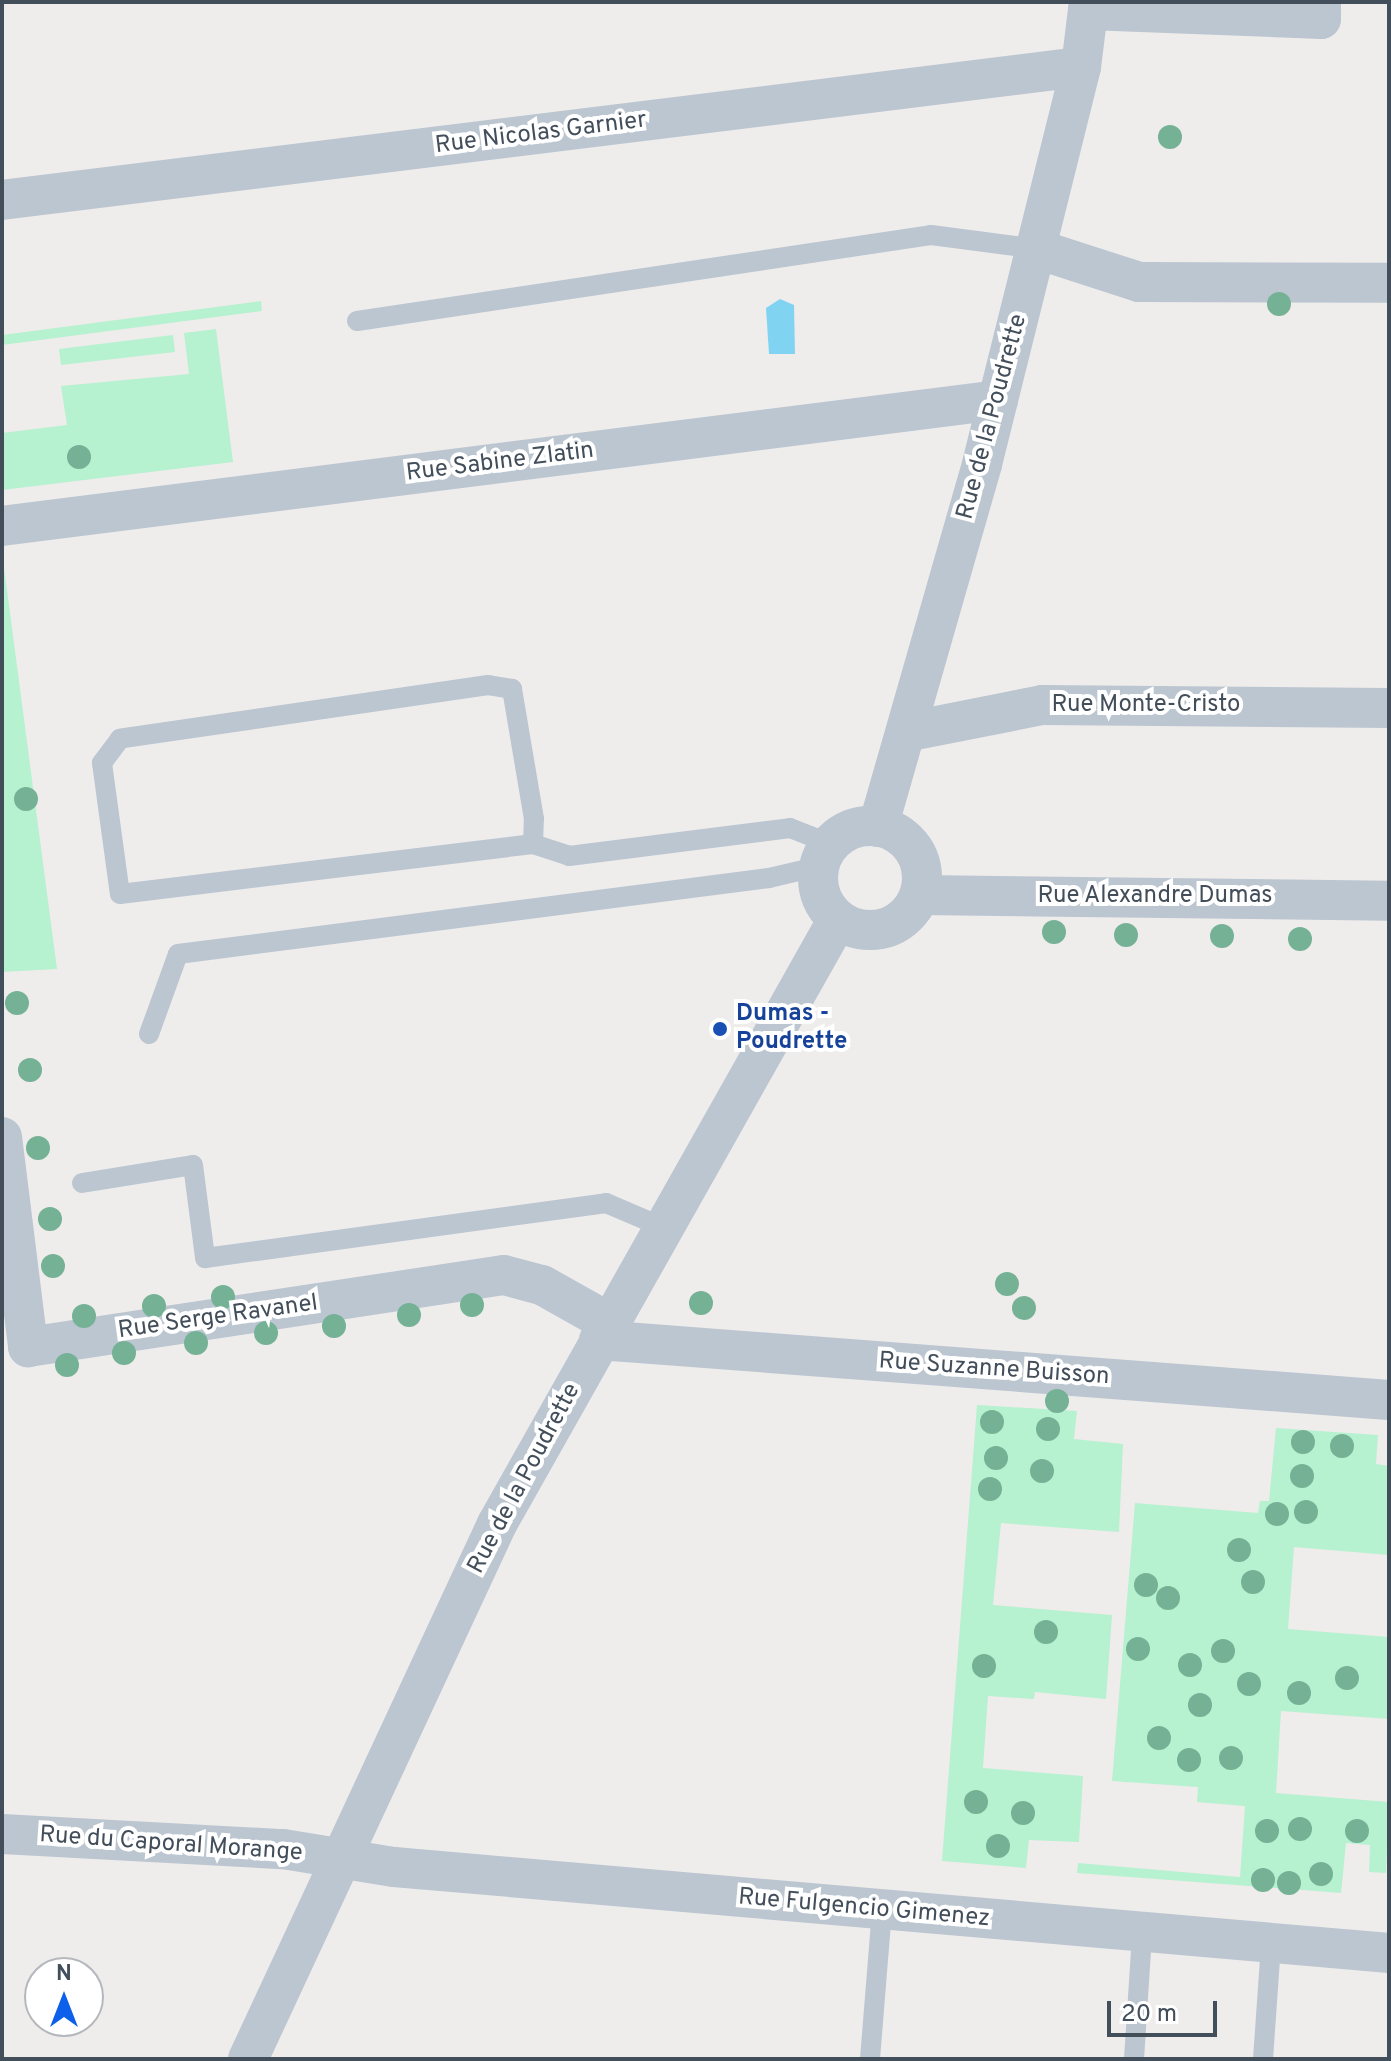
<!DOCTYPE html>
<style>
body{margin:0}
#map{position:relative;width:1391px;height:2061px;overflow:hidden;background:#efecec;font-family:Overpass,sans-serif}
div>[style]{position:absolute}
.green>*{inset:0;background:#b6f1d0}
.water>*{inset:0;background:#80d4f2}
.service>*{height:20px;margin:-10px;padding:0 10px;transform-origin:10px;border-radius:10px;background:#bbc6d0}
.minor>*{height:40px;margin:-20px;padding:0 20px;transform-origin:20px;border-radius:20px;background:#bbc6d0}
.minor>.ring{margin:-20px;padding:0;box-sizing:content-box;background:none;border:40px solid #bbc6d0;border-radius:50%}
.trees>*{width:24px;height:24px;margin:-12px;border-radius:50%;background:#74b195}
.dots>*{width:22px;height:22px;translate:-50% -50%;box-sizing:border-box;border:4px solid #fff;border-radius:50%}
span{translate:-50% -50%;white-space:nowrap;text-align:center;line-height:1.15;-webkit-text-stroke:8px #fff;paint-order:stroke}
.street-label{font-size:24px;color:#434e5b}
.transit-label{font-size:24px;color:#164399;font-weight:700}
.left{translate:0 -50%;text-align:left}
.frame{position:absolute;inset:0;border:4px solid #434e5b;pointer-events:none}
.north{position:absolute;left:24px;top:1957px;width:80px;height:80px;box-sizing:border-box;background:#fff;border:2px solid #b4b8bd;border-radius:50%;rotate:0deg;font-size:22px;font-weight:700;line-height:32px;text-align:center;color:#434e5b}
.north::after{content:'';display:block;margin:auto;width:28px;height:36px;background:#0c60e9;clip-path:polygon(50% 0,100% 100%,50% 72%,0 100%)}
.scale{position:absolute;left:1107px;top:2001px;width:110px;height:36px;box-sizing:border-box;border:4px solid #434e5b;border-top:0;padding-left:10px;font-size:24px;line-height:28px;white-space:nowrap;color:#434e5b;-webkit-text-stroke:6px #fff;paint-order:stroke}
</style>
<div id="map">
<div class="green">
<div style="clip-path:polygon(261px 301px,262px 311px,2px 345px,2px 335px)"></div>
<div style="clip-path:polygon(216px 329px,233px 462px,2px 490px,2px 433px,67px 425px,61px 386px,189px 374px,184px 333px)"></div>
<div style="clip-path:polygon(173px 335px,175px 352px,61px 365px,59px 349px)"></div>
<div style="clip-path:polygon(2px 560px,3px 560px,57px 969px,2px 972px)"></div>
<div style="clip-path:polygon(977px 1405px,1077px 1411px,1074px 1439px,1123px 1444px,1119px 1532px,1001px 1523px,993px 1605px,1112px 1615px,1106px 1699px,1035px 1692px,1034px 1699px,988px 1696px,983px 1768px,1083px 1776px,1079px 1842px,1029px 1840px,1026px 1868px,942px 1861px)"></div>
<div style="clip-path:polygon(1276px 1428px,1378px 1435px,1376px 1464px,1389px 1466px,1389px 1555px,1294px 1547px,1288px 1629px,1389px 1637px,1389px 1719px,1281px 1711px,1276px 1793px,1389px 1802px,1386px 1873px,1369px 1872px,1370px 1845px,1346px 1843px,1341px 1893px,1077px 1873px,1078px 1863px,1240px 1877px,1245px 1806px,1197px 1802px,1198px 1787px,1112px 1781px,1135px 1503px,1258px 1513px,1260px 1501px,1269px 1501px)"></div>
</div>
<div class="water">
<div style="clip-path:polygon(780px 299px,794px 305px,795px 354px,769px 354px,766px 308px)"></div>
</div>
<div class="service">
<div style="left:357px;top:321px;width:580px;rotate:-8.52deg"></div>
<div style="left:931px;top:235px;width:107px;rotate:7.5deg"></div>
<div style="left:533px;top:844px;width:25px;rotate:-88deg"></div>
<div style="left:534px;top:819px;width:132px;rotate:-99.6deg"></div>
<div style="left:512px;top:689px;width:24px;rotate:-171deg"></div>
<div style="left:488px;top:685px;width:372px;rotate:171.7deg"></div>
<div style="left:120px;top:739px;width:30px;rotate:127deg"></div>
<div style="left:102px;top:763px;width:132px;rotate:82.2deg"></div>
<div style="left:120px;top:894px;width:416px;rotate:-6.9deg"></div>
<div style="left:533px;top:844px;width:38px;rotate:18deg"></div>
<div style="left:569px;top:856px;width:223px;rotate:-7.2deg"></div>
<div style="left:790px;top:828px;width:44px;rotate:21.3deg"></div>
<div style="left:149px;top:1034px;width:85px;rotate:-70.1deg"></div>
<div style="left:178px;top:954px;width:596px;rotate:-7.33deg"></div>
<div style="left:769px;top:878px;width:52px;rotate:-13.2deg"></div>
<div style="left:82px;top:1183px;width:112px;rotate:-9.2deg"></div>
<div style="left:193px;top:1165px;width:94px;rotate:82.6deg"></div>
<div style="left:205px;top:1258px;width:405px;rotate:-7.8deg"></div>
<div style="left:606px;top:1203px;width:59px;rotate:23.1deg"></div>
<div style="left:870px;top:2059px;width:148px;rotate:-85.4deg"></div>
<div style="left:1134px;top:2059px;width:125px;rotate:-86.3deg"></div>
<div style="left:1263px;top:2059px;width:115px;rotate:-86deg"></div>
</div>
<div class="minor">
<div style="left:1088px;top:10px;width:233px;rotate:2.2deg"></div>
<div style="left:1321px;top:19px;width:17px;rotate:-90deg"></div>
<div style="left:2px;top:200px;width:1087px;rotate:-7.03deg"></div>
<div style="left:1037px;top:249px;width:107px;rotate:17.9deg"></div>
<div style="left:1139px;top:282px;width:250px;rotate:0.2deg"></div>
<div style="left:2px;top:526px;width:1004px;rotate:-7.21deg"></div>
<div style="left:906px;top:732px;width:139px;rotate:-11.2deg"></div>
<div style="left:1042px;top:705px;width:347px;rotate:0.5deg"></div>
<div class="ring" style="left:818px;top:826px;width:64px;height:64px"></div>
<div style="left:878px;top:827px;width:378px;rotate:-74deg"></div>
<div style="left:982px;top:464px;width:409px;rotate:-76deg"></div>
<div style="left:1081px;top:67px;width:65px;rotate:-83deg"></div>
<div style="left:920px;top:895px;width:469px;rotate:0.7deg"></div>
<div style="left:2px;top:1137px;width:212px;rotate:82.9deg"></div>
<div style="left:28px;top:1347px;width:481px;rotate:-8.6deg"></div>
<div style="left:504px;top:1275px;width:39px;rotate:15deg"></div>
<div style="left:542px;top:1285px;width:76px;rotate:29.3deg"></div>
<div style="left:599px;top:1340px;width:792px;rotate:4.34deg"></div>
<div style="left:2px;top:1834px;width:281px;rotate:3.1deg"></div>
<div style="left:283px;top:1849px;width:112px;rotate:9.2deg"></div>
<div style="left:394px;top:1867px;width:999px;rotate:4.94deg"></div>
<div style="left:248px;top:2059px;width:590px;rotate:-65.04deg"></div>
<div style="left:497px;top:1524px;width:694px;rotate:-60.59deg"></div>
</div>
<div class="trees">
<div style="left:1170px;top:137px"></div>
<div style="left:1279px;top:304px"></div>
<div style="left:79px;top:457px"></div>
<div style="left:26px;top:799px"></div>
<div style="left:1054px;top:932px"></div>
<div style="left:1126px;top:935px"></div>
<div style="left:1222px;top:936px"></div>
<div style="left:1300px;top:939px"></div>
<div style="left:17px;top:1003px"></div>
<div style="left:30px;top:1070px"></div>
<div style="left:38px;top:1148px"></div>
<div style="left:50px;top:1219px"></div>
<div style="left:53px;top:1266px"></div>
<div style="left:1007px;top:1284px"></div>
<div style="left:223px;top:1297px"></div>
<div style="left:701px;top:1303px"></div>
<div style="left:472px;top:1305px"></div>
<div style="left:154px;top:1306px"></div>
<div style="left:1024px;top:1308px"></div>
<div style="left:409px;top:1315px"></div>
<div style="left:84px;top:1316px"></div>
<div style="left:334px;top:1326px"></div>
<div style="left:266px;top:1333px"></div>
<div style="left:196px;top:1343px"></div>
<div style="left:124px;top:1353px"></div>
<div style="left:67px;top:1365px"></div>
<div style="left:1057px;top:1401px"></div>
<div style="left:992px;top:1422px"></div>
<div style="left:1048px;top:1429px"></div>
<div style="left:1303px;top:1442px"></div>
<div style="left:1342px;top:1446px"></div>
<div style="left:996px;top:1458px"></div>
<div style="left:1042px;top:1471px"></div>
<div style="left:1302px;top:1476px"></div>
<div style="left:990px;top:1489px"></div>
<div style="left:1306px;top:1512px"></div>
<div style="left:1277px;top:1514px"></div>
<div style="left:1239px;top:1550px"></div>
<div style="left:1253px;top:1582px"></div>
<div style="left:1146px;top:1585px"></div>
<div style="left:1168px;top:1598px"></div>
<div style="left:1046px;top:1632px"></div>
<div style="left:1138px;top:1649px"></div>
<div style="left:1223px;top:1651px"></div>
<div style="left:1190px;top:1665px"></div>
<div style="left:984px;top:1666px"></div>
<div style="left:1347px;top:1678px"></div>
<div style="left:1249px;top:1684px"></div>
<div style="left:1299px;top:1693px"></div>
<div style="left:1200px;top:1705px"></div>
<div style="left:1159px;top:1738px"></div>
<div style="left:1231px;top:1758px"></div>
<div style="left:1189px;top:1760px"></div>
<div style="left:976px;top:1802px"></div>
<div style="left:1023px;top:1813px"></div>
<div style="left:1300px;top:1829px"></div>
<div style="left:1267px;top:1831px"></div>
<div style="left:1357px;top:1831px"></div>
<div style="left:998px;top:1846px"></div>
<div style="left:1321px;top:1874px"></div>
<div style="left:1263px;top:1880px"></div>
<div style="left:1289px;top:1883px"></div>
</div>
<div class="dots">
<div style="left:720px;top:1029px;background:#1a4fb4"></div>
</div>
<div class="street-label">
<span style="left:541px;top:134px;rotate:-7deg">Rue Nicolas Garnier</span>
<span style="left:993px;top:417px;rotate:-75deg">Rue de la Poudrette</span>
<span style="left:500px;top:463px;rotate:-7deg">Rue Sabine Zlatin</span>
<span style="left:1146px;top:706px">Rue Monte-Cristo</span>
<span style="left:1155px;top:897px">Rue Alexandre Dumas</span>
<span style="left:218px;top:1318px;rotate:-8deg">Rue Serge Ravanel</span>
<span style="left:994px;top:1370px;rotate:4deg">Rue Suzanne Buisson</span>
<span style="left:525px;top:1479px;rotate:-62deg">Rue de la Poudrette</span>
<span style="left:171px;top:1845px;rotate:4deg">Rue du Caporal Morange</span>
<span style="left:864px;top:1909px;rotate:5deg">Rue Fulgencio Gimenez</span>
</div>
<div class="transit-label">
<span class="left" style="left:736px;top:1029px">Dumas -<br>Poudrette</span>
</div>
<div class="frame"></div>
<div class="north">N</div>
<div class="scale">20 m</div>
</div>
